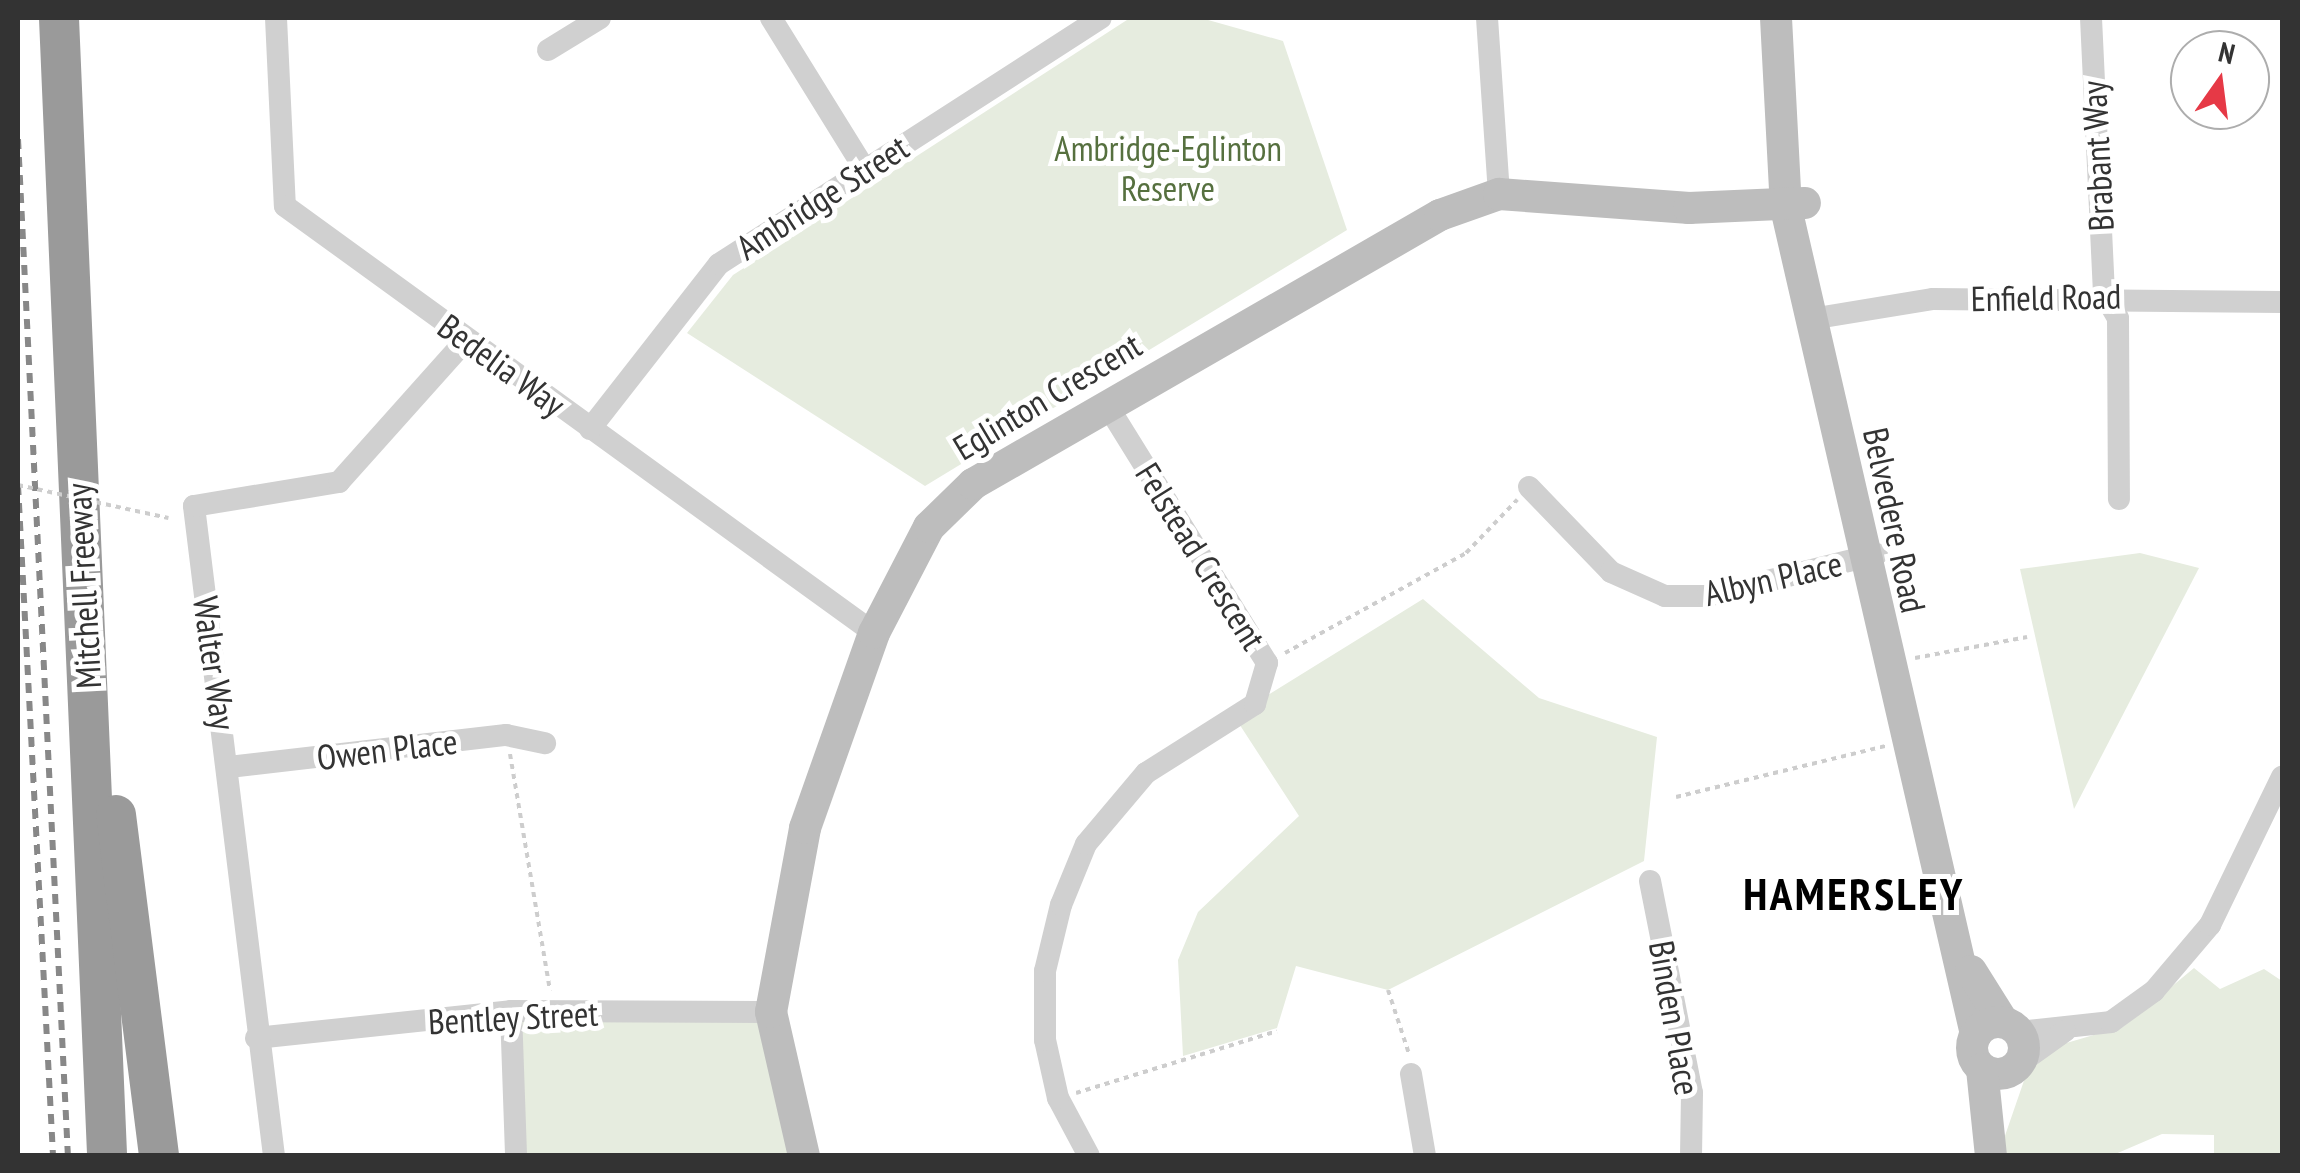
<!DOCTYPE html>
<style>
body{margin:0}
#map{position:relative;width:2300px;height:1173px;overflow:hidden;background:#fff;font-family:"PT Sans Narrow",sans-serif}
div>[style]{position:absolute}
.green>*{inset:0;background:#e6ecdf}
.path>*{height:4px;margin-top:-2px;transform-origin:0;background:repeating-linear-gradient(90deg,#cdcdcd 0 5px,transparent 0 10px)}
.street>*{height:22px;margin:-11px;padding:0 11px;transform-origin:11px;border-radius:11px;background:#d0d0d0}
.secondary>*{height:32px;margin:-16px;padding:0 16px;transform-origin:16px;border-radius:16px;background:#bdbdbd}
.secondary>.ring{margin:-16px;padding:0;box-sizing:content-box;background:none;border:32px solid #bdbdbd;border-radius:50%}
.highway>*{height:40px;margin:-20px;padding:0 20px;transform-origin:20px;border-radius:20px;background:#9a9a9a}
.rail>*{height:6px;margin-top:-3px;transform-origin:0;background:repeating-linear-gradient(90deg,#888 0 10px,transparent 0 18px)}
.path-bridge>*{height:4px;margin-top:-2px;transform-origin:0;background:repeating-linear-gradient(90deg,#cdcdcd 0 5px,transparent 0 10px)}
span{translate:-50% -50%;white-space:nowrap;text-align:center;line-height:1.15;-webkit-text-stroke:10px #fff;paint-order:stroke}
.park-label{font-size:35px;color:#56703f}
.street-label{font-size:35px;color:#333}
.district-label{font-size:45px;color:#000;font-weight:700;letter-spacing:2.5px}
.frame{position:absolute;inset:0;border:20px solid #333;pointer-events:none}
.north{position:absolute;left:2170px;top:30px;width:100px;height:100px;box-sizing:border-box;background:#fff;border:2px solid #adadad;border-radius:50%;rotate:14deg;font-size:28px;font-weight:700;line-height:40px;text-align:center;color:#333}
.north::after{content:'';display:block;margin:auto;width:35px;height:45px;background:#e63946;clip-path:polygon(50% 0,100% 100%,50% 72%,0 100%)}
</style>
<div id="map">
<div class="green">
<div style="clip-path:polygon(1130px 18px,1201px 18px,1283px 41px,1347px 230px,925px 486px,687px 333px,733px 275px)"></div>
<div style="clip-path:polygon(2140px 553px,2199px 568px,2074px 809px,2020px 569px)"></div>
<div style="clip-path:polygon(1423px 599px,1539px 698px,1657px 737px,1644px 861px,1388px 990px,1296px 966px,1277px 1028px,1183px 1056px,1178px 960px,1198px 912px,1299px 816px,1234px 716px)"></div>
<div style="clip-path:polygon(2194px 968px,2220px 989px,2264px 969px,2282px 981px,2282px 1155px,2214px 1155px,2214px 1135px,2162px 1134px,2113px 1155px,1998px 1156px,2028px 1069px,2053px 1047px,2124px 1026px)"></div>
<div style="clip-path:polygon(511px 1011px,771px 1012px,801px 1155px,516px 1155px)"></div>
</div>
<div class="path">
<div style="left:1285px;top:653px;width:207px;rotate:-28.9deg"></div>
<div style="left:1466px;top:553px;width:74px;rotate:-46.1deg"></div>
<div style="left:1915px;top:658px;width:114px;rotate:-10.6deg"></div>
<div style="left:510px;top:754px;width:240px;rotate:80.4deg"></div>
<div style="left:1676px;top:797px;width:216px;rotate:-13.7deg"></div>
<div style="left:1388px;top:990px;width:67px;rotate:71.8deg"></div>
<div style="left:1076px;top:1093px;width:210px;rotate:-17.1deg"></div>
</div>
<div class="street">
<div style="left:276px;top:18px;width:188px;rotate:87.3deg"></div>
<div style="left:285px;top:206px;width:727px;rotate:35.94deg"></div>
<div style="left:771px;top:18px;width:176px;rotate:58.2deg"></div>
<div style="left:1487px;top:18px;width:176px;rotate:86.1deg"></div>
<div style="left:2091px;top:18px;width:276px;rotate:87.3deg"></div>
<div style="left:2104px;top:294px;width:28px;rotate:60deg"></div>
<div style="left:2118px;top:318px;width:181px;rotate:89.7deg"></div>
<div style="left:548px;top:50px;width:61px;rotate:-31.6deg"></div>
<div style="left:1811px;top:319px;width:124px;rotate:-9.3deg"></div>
<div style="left:1933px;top:299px;width:349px;rotate:0.5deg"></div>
<div style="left:590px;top:429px;width:209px;rotate:-52deg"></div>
<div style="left:719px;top:264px;width:454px;rotate:-32.8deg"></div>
<div style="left:1529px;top:487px;width:118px;rotate:46deg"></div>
<div style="left:1611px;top:572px;width:59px;rotate:24deg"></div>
<div style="left:1665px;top:596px;width:42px"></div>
<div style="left:1707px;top:596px;width:175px;rotate:-13.9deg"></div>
<div style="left:229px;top:767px;width:279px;rotate:-6.6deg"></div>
<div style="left:506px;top:735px;width:40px;rotate:12deg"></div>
<div style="left:1650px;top:881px;width:216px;rotate:78.8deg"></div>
<div style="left:1692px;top:1093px;width:63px;rotate:90.9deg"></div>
<div style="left:511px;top:1011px;width:145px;rotate:88deg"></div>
<div style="left:2019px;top:1032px;width:93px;rotate:-6.2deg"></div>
<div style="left:2111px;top:1022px;width:53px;rotate:-35.8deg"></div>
<div style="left:2154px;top:991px;width:87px;rotate:-49.7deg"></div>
<div style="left:2210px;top:925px;width:165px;rotate:-64.1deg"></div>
<div style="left:256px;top:1038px;width:256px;rotate:-6deg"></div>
<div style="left:511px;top:1011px;width:260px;rotate:0.2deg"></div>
<div style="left:2020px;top:1063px;width:55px;rotate:-35.4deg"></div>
<div style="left:1411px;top:1074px;width:83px;rotate:80.3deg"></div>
<div style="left:274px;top:1156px;width:655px;rotate:-97.02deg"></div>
<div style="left:194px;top:506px;width:147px;rotate:-9.4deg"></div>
<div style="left:339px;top:482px;width:191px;rotate:-48.2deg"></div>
<div style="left:1089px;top:1156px;width:66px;rotate:-118.1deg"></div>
<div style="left:1058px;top:1098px;width:59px;rotate:-102.6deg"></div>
<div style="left:1045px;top:1040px;width:69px;rotate:-90deg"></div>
<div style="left:1045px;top:971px;width:68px;rotate:-76.4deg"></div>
<div style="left:1061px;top:905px;width:66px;rotate:-67.7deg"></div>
<div style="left:1086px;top:844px;width:93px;rotate:-49.8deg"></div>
<div style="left:1146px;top:773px;width:129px;rotate:-32.3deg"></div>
<div style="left:1255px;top:704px;width:43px;rotate:-73.7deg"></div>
<div style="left:1267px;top:663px;width:306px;rotate:-121.8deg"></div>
</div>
<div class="secondary">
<div style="left:1776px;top:18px;width:190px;rotate:87deg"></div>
<div style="left:1786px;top:208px;width:848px;rotate:77.05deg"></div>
<div style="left:1971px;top:971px;width:60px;rotate:57.9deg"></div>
<div class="ring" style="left:1972px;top:1022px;width:20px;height:20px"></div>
<div style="left:1982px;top:1069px;width:87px;rotate:84.1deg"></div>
<div style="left:804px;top:1156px;width:148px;rotate:-102.9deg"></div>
<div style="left:771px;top:1012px;width:187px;rotate:-79.5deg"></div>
<div style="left:805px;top:828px;width:207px;rotate:-70.5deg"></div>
<div style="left:874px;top:633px;width:119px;rotate:-62.6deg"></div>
<div style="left:929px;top:527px;width:62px;rotate:-44.3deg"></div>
<div style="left:973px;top:484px;width:539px;rotate:-29.94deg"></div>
<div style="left:1440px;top:215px;width:63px;rotate:-19.6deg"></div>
<div style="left:1499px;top:194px;width:191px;rotate:4.2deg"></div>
<div style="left:1689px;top:208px;width:116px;rotate:-2.5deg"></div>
</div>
<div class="highway">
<div style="left:59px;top:18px;width:1139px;rotate:87.58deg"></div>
<div style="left:116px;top:815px;width:344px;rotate:82.8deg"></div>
</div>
<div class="rail">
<div style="left:18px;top:139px;width:1018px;rotate:87.19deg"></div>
<div style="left:18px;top:485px;width:672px;rotate:87.01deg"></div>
</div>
<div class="path-bridge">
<div style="left:18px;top:485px;width:154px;rotate:12.4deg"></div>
</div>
<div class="park-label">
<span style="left:1168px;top:168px">Ambridge-Eglinton<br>Reserve</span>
</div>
<div class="street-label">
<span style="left:2097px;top:156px;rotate:-93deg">Brabant Way</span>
<span style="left:822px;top:197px;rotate:-33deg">Ambridge Street</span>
<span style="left:2046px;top:297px;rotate:-1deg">Enfield Road</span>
<span style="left:502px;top:365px;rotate:36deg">Bedelia Way</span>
<span style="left:1047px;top:396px;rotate:-31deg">Eglinton Crescent</span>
<span style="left:1895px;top:520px;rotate:78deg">Belvedere Road</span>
<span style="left:1201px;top:556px;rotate:58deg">Felstead Crescent</span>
<span style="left:1773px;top:578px;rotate:-13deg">Albyn Place</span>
<span style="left:83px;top:586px;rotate:-93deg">Mitchell Freeway</span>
<span style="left:215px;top:663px;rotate:82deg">Walter Way</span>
<span style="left:387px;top:749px;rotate:-7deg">Owen Place</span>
<span style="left:513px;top:1017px;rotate:-3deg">Bentley Street</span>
<span style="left:1675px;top:1018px;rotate:80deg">Binden Place</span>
</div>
<div class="district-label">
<span style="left:1854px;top:894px">HAMERSLEY</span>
</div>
<div class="frame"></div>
<div class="north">N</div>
</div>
